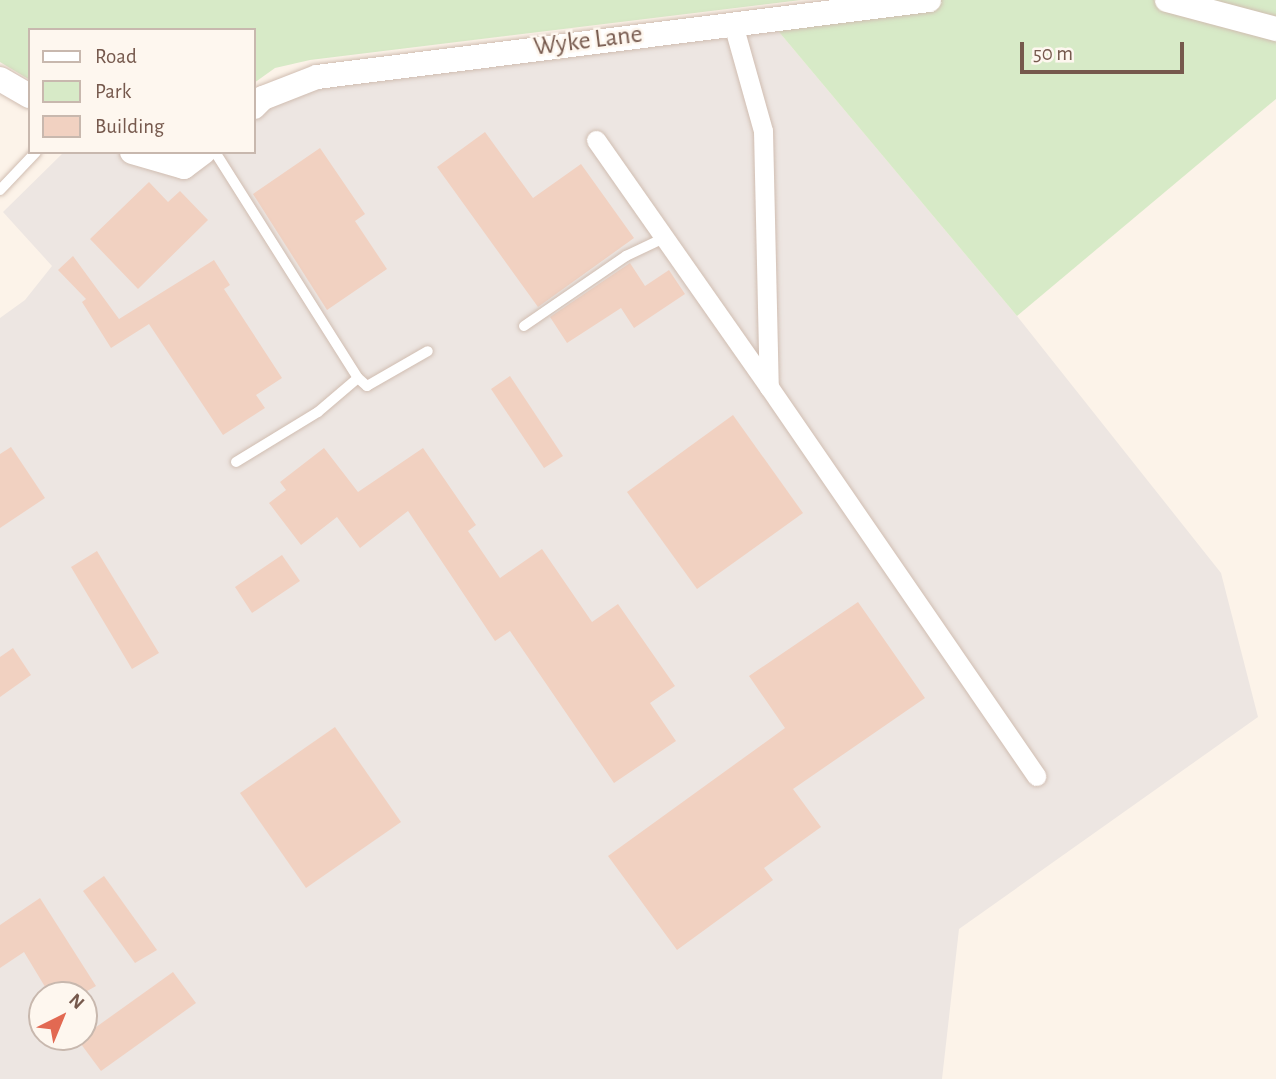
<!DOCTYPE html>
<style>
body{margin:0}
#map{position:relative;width:1276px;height:1079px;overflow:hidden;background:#fcf3e9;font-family:"Alegreya Sans",sans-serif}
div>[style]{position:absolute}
.industrial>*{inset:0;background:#ede6e2}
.green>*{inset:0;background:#d7eac7}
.building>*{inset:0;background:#f1d1c1}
.roads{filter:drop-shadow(0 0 2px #d0bdb1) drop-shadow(0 0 2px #d0bdb1)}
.service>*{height:10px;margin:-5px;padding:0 5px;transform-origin:5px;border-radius:5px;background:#fff}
.minor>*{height:19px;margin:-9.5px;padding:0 9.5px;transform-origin:9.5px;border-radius:9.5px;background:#fff}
.tertiary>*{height:24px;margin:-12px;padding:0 12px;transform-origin:12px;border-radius:12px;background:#fff}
span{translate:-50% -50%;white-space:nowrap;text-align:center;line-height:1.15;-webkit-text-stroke:5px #fef7ef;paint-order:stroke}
.street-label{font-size:26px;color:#76594d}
.legend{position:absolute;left:28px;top:28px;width:228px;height:126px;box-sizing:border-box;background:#fef7ef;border:2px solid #c8b8ae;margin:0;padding:9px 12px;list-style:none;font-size:21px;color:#76594d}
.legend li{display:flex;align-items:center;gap:14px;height:35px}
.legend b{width:35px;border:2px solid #c8b8ae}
.north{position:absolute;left:28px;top:981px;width:70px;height:70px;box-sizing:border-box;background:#fef7ef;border:2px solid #c8b8ae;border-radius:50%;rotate:43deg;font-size:19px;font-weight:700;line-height:28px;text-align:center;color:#76594d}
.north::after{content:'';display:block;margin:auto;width:24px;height:32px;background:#e26952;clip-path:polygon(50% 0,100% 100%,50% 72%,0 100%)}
.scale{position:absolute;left:1020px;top:42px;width:164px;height:32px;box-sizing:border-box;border:4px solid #76594d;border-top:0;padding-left:9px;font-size:21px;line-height:24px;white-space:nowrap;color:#76594d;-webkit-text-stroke:5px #fef7ef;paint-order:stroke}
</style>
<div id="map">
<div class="industrial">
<div style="clip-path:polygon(evenodd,769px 20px,1017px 316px,1221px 573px,1258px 717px,959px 929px,942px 1079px,0 1079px,0 318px,25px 300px,52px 266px,3px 212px,64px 152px,132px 152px,184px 167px,204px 152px,254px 152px,254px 107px,317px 77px,769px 20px,42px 995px,84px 995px,84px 1037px,42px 1037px,42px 995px)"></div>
</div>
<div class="green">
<div style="clip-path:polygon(0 0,801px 0,310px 60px,275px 68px,254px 83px,254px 30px,30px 30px,30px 80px,0 62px)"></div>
<div style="clip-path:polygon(929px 0,1276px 0,1276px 99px,1017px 316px,769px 20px)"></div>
</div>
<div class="building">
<div style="clip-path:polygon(485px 132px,533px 198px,581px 164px,634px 238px,538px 307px,437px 167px)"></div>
<div style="clip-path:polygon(320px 148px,365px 214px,355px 221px,387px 269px,327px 310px,253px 194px)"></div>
<div style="clip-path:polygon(149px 182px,168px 202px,180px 191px,208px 220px,138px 289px,90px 239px)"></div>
<div style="clip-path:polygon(73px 256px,119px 319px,214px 260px,230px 285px,224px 289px,282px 378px,256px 395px,265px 408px,223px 435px,149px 324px,111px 348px,82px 302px,86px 299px,58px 270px)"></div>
<div style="clip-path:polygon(630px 263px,645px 286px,669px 270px,685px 294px,634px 328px,621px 308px,567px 343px,550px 317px)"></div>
<div style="clip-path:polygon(510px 376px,563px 456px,544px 468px,491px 389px)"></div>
<div style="clip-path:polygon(733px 415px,803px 513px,697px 589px,627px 492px)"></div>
<div style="clip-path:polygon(11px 447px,45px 498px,0 528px,0 454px)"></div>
<div style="clip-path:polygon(324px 448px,358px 492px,423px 448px,476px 525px,468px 531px,500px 578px,542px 549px,592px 622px,618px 604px,675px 686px,650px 703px,676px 741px,614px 783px,510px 631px,495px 641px,408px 511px,360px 548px,337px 517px,301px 545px,269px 503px,286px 490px,280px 482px)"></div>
<div style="clip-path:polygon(97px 551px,159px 653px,132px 669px,71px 567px)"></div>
<div style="clip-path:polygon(282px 555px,300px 581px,252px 613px,235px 587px)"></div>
<div style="clip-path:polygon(858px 602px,925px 698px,793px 789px,821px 827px,764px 868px,773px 880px,677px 950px,608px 856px,785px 728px,749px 676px)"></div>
<div style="clip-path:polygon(13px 648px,31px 675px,0 697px,0 657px)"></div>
<div style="clip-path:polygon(335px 727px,401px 822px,306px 888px,240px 793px)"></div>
<div style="clip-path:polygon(104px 876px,157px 950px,135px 963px,83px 891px)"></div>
<div style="clip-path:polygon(40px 898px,96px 986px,80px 995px,74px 986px,50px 995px,24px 952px,0 968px,0 925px)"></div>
<div style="clip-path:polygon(173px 972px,196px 1003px,101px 1071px,78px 1040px)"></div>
</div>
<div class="roads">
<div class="service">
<div style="left:215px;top:152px;width:267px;rotate:57.7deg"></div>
<div style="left:358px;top:378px;width:12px;rotate:42deg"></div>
<div style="left:367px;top:386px;width:70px;rotate:-29.8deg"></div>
<div style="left:0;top:190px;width:52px;rotate:-46.5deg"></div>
<div style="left:524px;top:326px;width:124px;rotate:-34.5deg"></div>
<div style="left:626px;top:256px;width:42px;rotate:-25.3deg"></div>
<div style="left:236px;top:462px;width:96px;rotate:-31.4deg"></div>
<div style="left:318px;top:412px;width:52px;rotate:-40.4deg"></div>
</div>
<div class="minor">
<div style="left:733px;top:24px;width:111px;rotate:74.3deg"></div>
<div style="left:763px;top:131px;width:256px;rotate:88.7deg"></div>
<div style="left:769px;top:387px;width:472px;rotate:55.5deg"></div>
<div style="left:596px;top:140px;width:302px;rotate:55deg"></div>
</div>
<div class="tertiary">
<div style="left:1167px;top:0;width:113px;rotate:14.9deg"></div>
<div style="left:0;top:79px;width:34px;rotate:30deg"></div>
<div style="left:254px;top:107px;width:13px;rotate:-45deg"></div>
<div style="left:263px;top:98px;width:58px;rotate:-21.3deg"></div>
<div style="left:317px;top:77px;width:617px;rotate:-7.17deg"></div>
<div style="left:132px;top:152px;width:54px;rotate:16.1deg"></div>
<div style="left:184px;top:167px;width:25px;rotate:-37deg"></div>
</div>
</div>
<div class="street-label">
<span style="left:588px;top:41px;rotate:-7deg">Wyke Lane</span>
</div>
<ul class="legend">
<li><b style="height:9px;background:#fff"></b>Road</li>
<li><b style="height:19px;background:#d7eac7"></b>Park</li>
<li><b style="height:19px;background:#f1d1c1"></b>Building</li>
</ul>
<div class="north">N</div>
<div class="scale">50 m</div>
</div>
